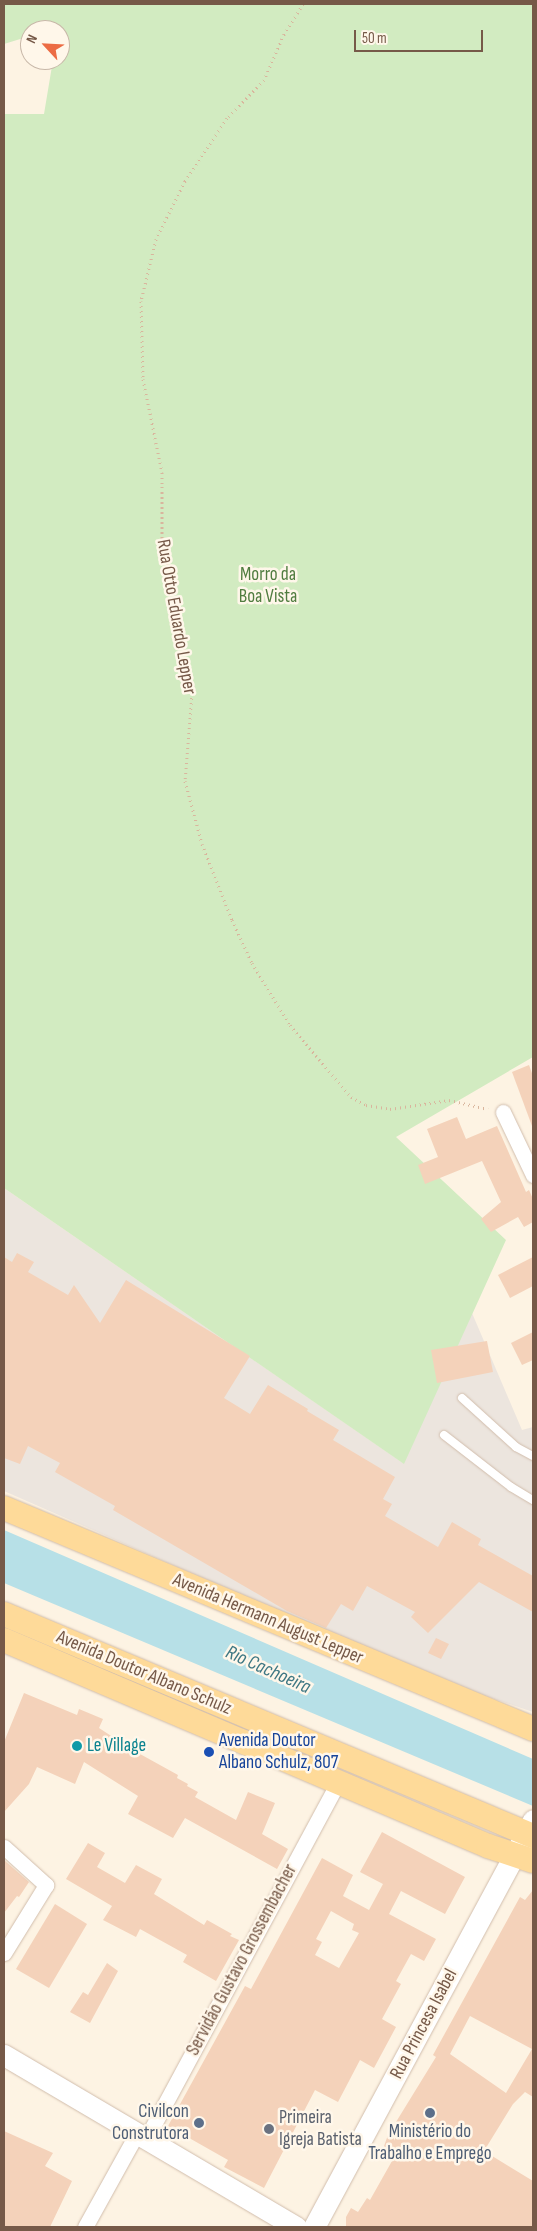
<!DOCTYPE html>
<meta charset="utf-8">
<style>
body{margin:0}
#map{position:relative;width:537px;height:2231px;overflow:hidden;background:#fdf3e3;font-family:"Sofia Sans Condensed",sans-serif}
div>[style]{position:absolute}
.industrial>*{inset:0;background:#ece5de}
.green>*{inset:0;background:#d2ebc1}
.water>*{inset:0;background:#b7e0e7}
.building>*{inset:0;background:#f4d2ba}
.path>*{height:3px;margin-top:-1.5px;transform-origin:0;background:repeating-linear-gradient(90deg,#d9b59d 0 1px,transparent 0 5px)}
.roads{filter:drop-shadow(0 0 1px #d1bdac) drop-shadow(0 0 1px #d1bdac)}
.service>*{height:8px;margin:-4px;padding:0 4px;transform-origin:4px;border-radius:4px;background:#fff}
.minor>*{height:15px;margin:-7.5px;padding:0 7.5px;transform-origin:7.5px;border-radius:7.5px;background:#fff}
.secondary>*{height:21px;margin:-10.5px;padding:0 10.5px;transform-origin:10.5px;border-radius:10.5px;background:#fff}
.primary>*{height:24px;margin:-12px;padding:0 12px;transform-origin:12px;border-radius:12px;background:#feda99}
.dots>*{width:14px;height:14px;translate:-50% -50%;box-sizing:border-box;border:2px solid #fff7ea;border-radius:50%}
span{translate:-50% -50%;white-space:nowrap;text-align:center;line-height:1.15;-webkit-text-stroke:5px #fff7ea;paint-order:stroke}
.park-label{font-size:19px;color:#517d40}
.street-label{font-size:19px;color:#765948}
.transit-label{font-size:19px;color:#164399}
.left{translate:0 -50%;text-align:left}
.culture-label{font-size:19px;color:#0d838f}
.service-label{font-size:19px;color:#4e5e75}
.right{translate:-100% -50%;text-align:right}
.worship-label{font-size:19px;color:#5b616d}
.water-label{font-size:20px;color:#3e7783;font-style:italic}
.frame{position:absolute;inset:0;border:5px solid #765948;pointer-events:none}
.north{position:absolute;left:20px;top:20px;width:50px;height:50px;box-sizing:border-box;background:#fff7ea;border:1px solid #c8b8a9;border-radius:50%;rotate:295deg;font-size:14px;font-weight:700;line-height:20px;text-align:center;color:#765948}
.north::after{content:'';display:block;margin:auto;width:18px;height:22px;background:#ec6c44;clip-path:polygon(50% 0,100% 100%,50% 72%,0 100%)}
.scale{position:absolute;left:354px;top:30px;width:129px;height:22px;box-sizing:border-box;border:2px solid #765948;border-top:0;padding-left:6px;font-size:15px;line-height:18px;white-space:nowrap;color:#765948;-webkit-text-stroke:4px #fff7ea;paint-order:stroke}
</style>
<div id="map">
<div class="industrial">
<div style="clip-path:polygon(4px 1188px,403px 1463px,472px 1313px,522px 1430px,533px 1427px,533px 1712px,426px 1676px,4px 1491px)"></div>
</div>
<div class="green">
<div style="clip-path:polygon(4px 4px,533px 4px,533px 1057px,396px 1137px,506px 1240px,404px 1464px,4px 1188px,4px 114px,44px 114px,53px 60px,60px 60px,59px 28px,30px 30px,30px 36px,4px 44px)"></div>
</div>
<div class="water">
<div style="clip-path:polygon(4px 1530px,533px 1759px,533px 1806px,4px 1583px)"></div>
</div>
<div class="building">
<div style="clip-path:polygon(529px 1065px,533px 1076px,532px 1126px,512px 1072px)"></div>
<div style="clip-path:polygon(457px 1117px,466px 1139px,497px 1126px,526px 1192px,529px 1190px,533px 1199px,533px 1222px,524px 1227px,518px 1217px,491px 1232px,481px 1219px,501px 1202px,482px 1161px,425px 1184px,418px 1165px,438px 1157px,427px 1129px)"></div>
<div style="clip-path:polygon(17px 1253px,34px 1262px,28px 1272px,68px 1295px,74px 1285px,100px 1323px,126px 1280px,250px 1356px,224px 1398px,250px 1414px,268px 1385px,308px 1409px,307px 1411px,339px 1430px,333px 1440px,395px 1477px,383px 1499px,392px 1504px,385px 1516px,438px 1547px,452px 1522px,481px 1539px,478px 1545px,533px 1576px,533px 1612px,479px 1582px,428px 1633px,411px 1617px,415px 1612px,367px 1586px,353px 1611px,341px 1604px,326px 1628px,287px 1611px,113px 1510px,115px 1506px,55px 1472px,60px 1463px,28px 1446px,20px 1464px,4px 1458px,4px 1257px,12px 1262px)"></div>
<div style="clip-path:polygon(533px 1257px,533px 1286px,510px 1298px,498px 1275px)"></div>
<div style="clip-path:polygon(533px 1332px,533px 1360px,522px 1365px,511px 1343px)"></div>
<div style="clip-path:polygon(487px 1341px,493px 1372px,437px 1383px,431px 1350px)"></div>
<div style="clip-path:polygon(436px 1638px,449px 1644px,441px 1659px,428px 1653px)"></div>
<div style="clip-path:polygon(24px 1693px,77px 1715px,79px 1709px,103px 1719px,99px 1728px,122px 1743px,124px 1740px,142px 1751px,140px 1754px,178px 1775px,177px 1778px,188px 1784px,187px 1786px,198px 1792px,195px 1797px,236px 1820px,248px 1792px,275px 1803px,262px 1834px,288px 1849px,277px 1869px,185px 1818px,173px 1838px,128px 1814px,138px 1796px,84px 1762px,75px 1784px,37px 1767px,29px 1784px,4px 1812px,4px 1742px)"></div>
<div style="clip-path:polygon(evenodd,382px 1832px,465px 1877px,445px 1914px,401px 1891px,389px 1914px,436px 1939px,424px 1961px,411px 1954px,396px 1981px,401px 1984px,382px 2019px,396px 2027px,374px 2068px,360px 2060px,338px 2102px,315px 2090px,264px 2188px,224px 2167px,228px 2160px,168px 2126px,245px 1986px,251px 1989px,322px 1858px,353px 1875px,343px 1896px,369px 1910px,383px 1884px,360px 1872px,382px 1832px,331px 1911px,354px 1924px,352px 1930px,359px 1933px,339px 1968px,315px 1955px,322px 1942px,316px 1939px,331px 1911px)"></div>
<div style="clip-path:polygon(88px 1843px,105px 1853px,97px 1867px,125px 1883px,136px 1865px,162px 1879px,154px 1894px,204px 1925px,207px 1920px,232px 1934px,230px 1936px,239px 1940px,216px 1981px,183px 1962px,187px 1955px,140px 1929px,136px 1937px,103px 1920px,112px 1906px,66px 1879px)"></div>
<div style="clip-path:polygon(4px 1860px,29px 1882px,19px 1897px,17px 1896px,4px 1913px)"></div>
<div style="clip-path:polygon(evenodd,533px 1890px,533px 2097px,525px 2092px,513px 2104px,484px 2151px,533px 2181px,533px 2227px,346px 2227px,346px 2217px,351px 2208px,358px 2212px,367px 2198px,370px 2200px,392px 2161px,384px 2146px,388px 2135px,436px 2057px,433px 2055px,520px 1897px,525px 1900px,533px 1890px,470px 2016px,532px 2049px,506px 2093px,450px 2054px,470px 2016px)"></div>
<div style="clip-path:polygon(55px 1904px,87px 1924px,49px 1988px,16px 1969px)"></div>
<div style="clip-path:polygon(107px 1963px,118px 1971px,90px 2023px,70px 2012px,83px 1992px,88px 1995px)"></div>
<div style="clip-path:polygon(4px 2131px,53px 2153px,45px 2166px,72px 2181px,50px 2227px,4px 2227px)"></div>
</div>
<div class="path">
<div style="left:303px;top:4px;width:36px;rotate:122deg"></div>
<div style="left:284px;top:34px;width:50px;rotate:113.5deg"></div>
<div style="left:264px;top:80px;width:53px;rotate:134.2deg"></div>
<div style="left:227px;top:118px;width:76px;rotate:123.7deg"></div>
<div style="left:185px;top:181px;width:65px;rotate:116.6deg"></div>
<div style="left:156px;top:239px;width:64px;rotate:103.6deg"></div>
<div style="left:141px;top:301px;width:78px;rotate:88.5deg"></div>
<div style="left:143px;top:379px;width:95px;rotate:78.5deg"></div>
<div style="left:162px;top:472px;width:67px;rotate:90deg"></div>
<div style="left:162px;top:539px;width:157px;rotate:79deg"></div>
<div style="left:192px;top:693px;width:88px;rotate:94.5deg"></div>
<div style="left:185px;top:781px;width:65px;rotate:74.9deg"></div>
<div style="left:202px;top:844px;width:82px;rotate:68.5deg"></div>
<div style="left:232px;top:920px;width:47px;rotate:65.1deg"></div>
<div style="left:252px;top:963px;width:73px;rotate:58.5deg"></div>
<div style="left:290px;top:1025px;width:94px;rotate:49.7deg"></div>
<div style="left:351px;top:1097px;width:17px;rotate:28deg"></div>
<div style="left:366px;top:1105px;width:24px;rotate:9deg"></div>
<div style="left:390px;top:1109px;width:60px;rotate:-8.7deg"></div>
<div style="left:449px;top:1100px;width:40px;rotate:13deg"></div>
</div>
<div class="roads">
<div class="service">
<div style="left:462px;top:1398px;width:73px;rotate:42.2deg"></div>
<div style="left:516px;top:1447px;width:19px;rotate:28deg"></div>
<div style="left:444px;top:1435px;width:85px;rotate:37.8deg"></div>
<div style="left:511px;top:1487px;width:26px;rotate:31deg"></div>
</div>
<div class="minor">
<div style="left:503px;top:1112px;width:70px;rotate:64.5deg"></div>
<div style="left:4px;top:1847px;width:57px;rotate:42.1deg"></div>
<div style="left:46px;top:1885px;width:80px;rotate:121.7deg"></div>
<div style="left:146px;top:2139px;width:405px;rotate:-61.7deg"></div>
<div style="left:85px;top:2227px;width:107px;rotate:-61deg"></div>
</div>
<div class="secondary">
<div style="left:4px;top:2055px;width:339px;rotate:30.5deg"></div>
<div style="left:314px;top:2227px;width:462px;rotate:-61.7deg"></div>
</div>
<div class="primary">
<div style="left:4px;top:1508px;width:573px;rotate:22.67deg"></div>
<div style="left:4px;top:1614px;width:574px;rotate:22.77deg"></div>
<div style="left:4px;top:1640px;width:526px;rotate:23.06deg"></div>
<div style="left:488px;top:1846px;width:47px;rotate:18.4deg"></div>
</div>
</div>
<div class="dots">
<div style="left:77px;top:1746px;background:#0f9aa8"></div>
<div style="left:209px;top:1752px;background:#1a4fb4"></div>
<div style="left:430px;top:2113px;background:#5c6f8a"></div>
<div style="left:199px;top:2123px;background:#5c6f8a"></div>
<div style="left:269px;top:2129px;background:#6b7280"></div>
</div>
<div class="park-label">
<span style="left:268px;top:586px">Morro da<br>Boa Vista</span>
</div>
<div class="street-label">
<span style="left:176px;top:617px;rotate:80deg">Rua Otto Eduardo Lepper</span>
<span style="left:268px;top:1619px;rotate:23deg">Avenida Hermann August Lepper</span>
<span style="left:144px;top:1673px;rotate:23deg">Avenida Doutor Albano Schulz</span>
<span style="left:242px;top:1960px;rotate:-62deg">Servidão Gustavo Grossembacher</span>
<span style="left:424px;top:2024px;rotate:-62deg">Rua Princesa Isabel</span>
</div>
<div class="transit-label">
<span class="left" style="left:219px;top:1752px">Avenida Doutor<br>Albano Schulz, 807</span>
</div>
<div class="culture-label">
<span class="left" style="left:87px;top:1746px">Le Village</span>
</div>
<div class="service-label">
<span class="right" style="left:189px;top:2123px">Civilcon<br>Construtora</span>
<span style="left:430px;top:2143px">Ministério do<br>Trabalho e Emprego</span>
</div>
<div class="worship-label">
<span class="left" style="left:279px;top:2129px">Primeira<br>Igreja Batista</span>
</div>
<div class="water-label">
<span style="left:268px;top:1670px;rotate:24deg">Rio Cachoeira</span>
</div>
<div class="frame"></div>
<div class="north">N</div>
<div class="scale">50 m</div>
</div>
